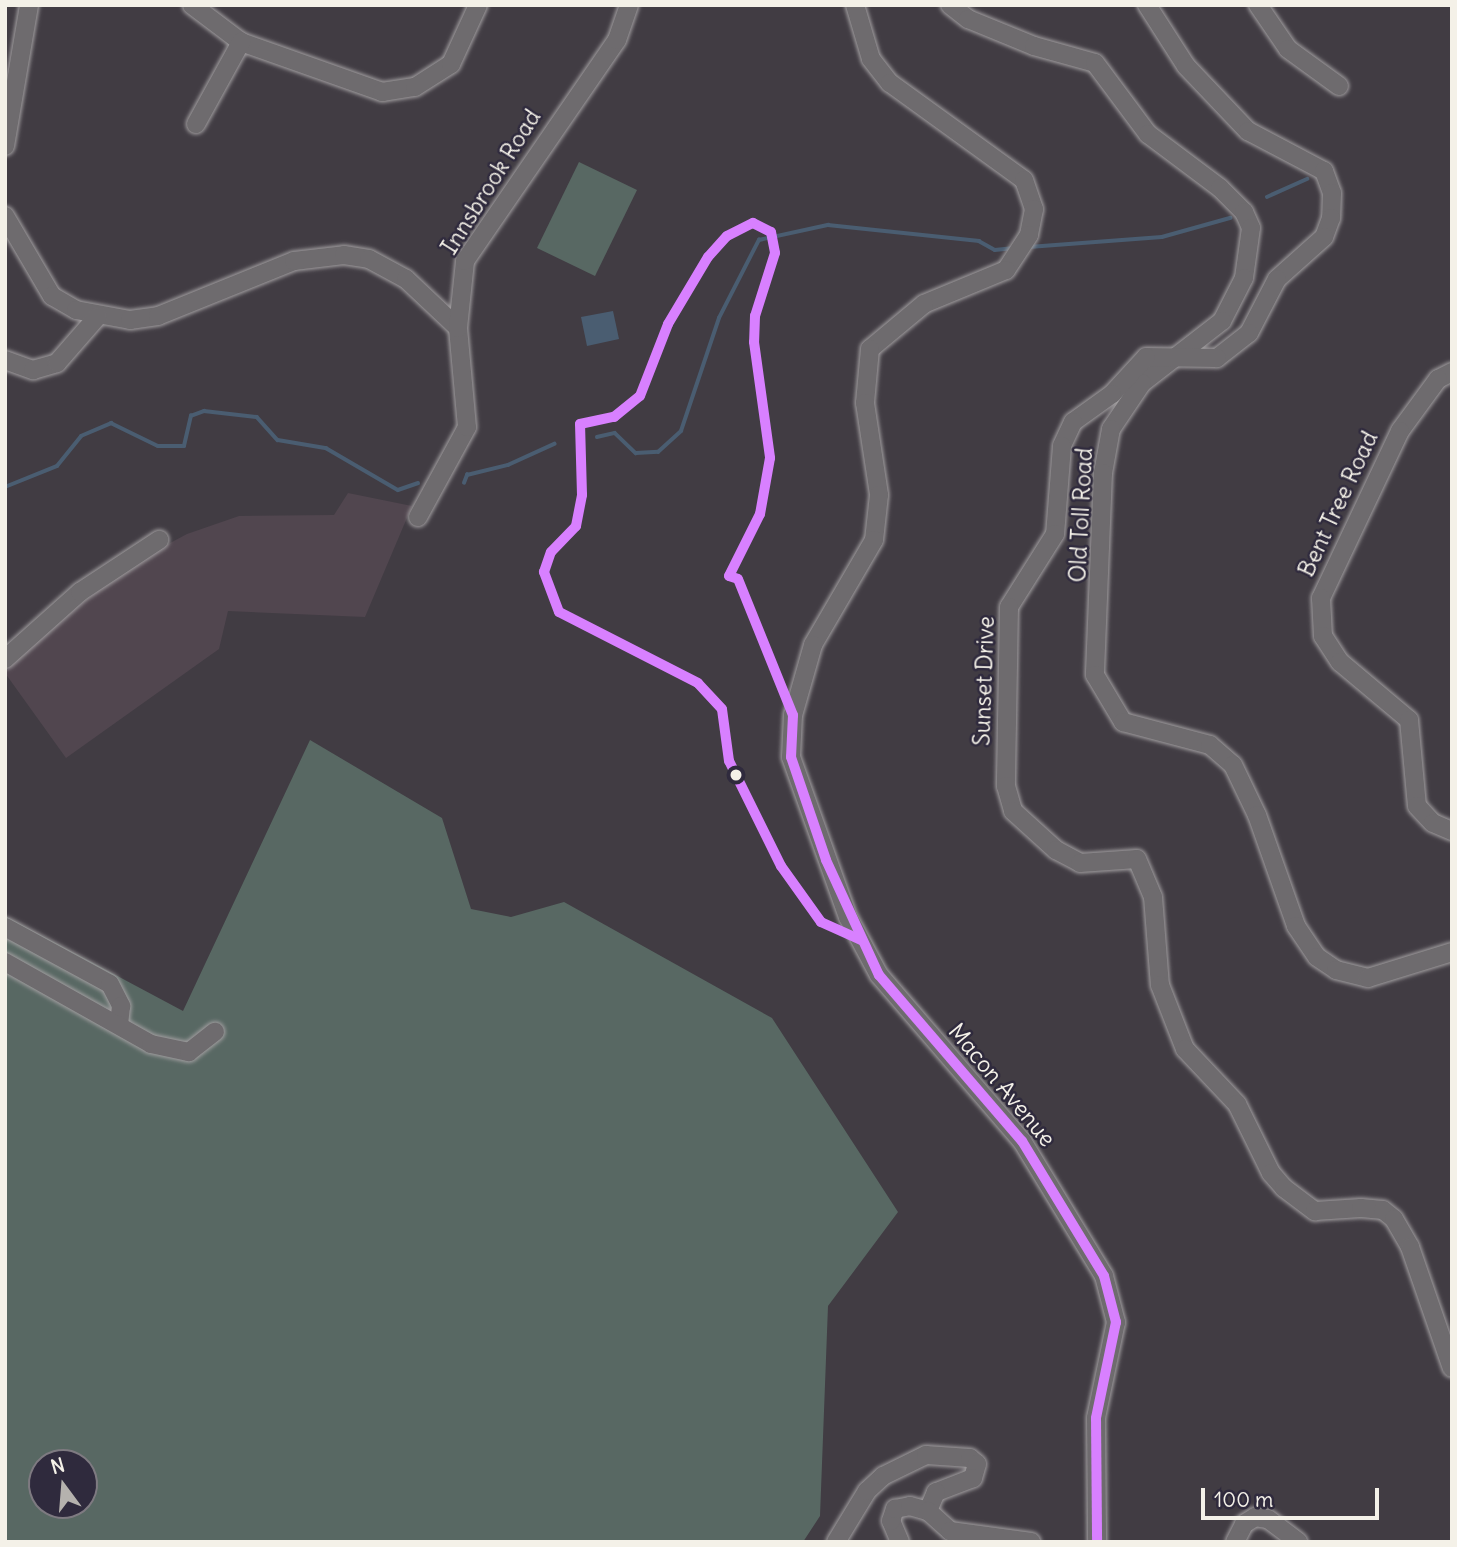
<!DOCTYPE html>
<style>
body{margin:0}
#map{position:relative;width:1457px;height:1547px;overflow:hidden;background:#413c43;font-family:Delius,sans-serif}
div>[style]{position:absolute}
.built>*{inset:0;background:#51464f}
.green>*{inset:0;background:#586863}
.water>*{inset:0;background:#4a5d71}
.stream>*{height:3.5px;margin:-1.75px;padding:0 1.75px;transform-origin:1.75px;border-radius:1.75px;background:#4a5d71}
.roads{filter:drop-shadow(0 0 2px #a19ea0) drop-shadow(0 0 2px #a19ea0)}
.minor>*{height:18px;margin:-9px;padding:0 9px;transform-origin:9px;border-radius:9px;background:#6e6b6e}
.bus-1>*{height:10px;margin:-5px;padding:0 5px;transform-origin:5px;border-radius:5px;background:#d880ff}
.dots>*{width:19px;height:19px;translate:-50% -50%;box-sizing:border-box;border:4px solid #2f2a3d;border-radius:50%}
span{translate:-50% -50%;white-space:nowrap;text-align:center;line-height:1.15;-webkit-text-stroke:5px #2f2a3d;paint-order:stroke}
.street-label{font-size:23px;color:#f4f1e8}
.frame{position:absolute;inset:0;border:7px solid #f4f1e8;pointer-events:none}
.north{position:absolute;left:28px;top:1449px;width:70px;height:70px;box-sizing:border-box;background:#2f2a3d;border:2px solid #7e7a81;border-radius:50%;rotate:344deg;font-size:19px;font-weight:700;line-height:28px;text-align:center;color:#f4f1e8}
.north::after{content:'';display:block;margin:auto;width:24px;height:32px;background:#b5b2ae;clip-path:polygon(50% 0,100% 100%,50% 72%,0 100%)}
.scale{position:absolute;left:1201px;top:1488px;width:178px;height:32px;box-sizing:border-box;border:4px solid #f4f1e8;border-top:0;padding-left:9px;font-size:21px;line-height:24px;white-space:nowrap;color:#f4f1e8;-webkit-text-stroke:5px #2f2a3d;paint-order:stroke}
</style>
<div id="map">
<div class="built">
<div style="clip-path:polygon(348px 493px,412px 506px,365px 617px,228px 611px,219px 649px,66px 758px,5px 673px,29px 643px,140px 559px,187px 534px,239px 516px,334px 515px)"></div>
</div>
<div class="green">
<div style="clip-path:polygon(579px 162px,637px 190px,595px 276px,537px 248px)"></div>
<div style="clip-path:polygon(evenodd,310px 740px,442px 818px,471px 909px,511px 917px,564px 902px,772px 1018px,898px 1212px,828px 1306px,820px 1516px,803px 1542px,5px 1542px,5px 916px,183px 1011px,310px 740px,42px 1463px,84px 1463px,84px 1505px,42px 1505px,42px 1463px)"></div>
</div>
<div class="water">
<div style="clip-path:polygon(613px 311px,619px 339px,587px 346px,581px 317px)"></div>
</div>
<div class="stream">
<div style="left:1267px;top:197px;width:44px;rotate:-24.2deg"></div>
<div style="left:1029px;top:247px;width:133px;rotate:-4.3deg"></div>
<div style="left:1162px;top:237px;width:71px;rotate:-15.6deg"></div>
<div style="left:597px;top:437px;width:18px;rotate:-13deg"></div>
<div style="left:615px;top:433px;width:29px;rotate:44deg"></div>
<div style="left:636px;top:453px;width:22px;rotate:-3deg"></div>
<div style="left:658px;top:452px;width:31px;rotate:-42deg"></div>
<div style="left:681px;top:431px;width:119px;rotate:-71.4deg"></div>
<div style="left:719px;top:318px;width:88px;rotate:-62.9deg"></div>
<div style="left:759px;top:240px;width:71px;rotate:-12.3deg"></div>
<div style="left:828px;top:225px;width:152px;rotate:6deg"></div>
<div style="left:979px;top:241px;width:18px;rotate:29deg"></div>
<div style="left:995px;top:250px;width:19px;rotate:-6deg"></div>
<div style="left:464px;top:483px;width:9px;rotate:-69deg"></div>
<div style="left:467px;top:475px;width:42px;rotate:-13.7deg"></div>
<div style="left:508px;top:465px;width:51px;rotate:-24.5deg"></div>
<div style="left:5px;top:487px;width:56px;rotate:-22deg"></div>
<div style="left:57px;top:466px;width:38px;rotate:-51deg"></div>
<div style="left:81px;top:436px;width:33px;rotate:-23deg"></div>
<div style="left:111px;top:423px;width:52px;rotate:26.1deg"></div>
<div style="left:158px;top:446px;width:26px"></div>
<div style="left:184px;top:446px;width:31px;rotate:-77deg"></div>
<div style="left:191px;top:416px;width:14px;rotate:-21deg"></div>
<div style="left:204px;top:411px;width:53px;rotate:6.5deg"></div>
<div style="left:257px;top:417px;width:31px;rotate:48deg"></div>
<div style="left:278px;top:440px;width:49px;rotate:9.5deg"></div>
<div style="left:326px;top:448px;width:83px;rotate:30.3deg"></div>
<div style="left:398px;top:490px;width:21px;rotate:-19deg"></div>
</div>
<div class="roads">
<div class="minor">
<div style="left:192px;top:5px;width:61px;rotate:37.1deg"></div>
<div style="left:241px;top:42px;width:150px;rotate:19.5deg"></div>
<div style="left:382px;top:92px;width:33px;rotate:-9deg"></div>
<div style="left:415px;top:87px;width:43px;rotate:-32.6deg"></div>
<div style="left:451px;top:64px;width:65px;rotate:-65.4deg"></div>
<div style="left:855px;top:5px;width:56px;rotate:73.5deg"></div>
<div style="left:871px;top:59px;width:31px;rotate:52deg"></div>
<div style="left:890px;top:83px;width:165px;rotate:35.9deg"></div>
<div style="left:1024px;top:180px;width:31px;rotate:71deg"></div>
<div style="left:1034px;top:209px;width:26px;rotate:101deg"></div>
<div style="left:1029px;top:235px;width:42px;rotate:123.3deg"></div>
<div style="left:1006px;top:270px;width:89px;rotate:157.5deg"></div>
<div style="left:924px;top:304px;width:70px;rotate:140.2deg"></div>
<div style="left:870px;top:349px;width:54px;rotate:95.3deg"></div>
<div style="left:865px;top:403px;width:93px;rotate:81.3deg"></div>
<div style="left:879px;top:495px;width:45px;rotate:96.3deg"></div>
<div style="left:874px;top:540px;width:121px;rotate:120.2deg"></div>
<div style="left:813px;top:645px;width:73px;rotate:105.9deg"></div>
<div style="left:793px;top:715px;width:42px;rotate:92.7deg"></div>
<div style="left:791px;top:757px;width:170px;rotate:70.4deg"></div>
<div style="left:848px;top:917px;width:66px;rotate:61.9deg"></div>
<div style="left:879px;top:975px;width:219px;rotate:49.3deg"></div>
<div style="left:1022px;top:1141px;width:158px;rotate:58.7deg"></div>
<div style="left:1104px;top:1276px;width:48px;rotate:75.4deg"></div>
<div style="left:1116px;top:1322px;width:98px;rotate:101.8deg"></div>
<div style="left:1096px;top:1418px;width:124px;rotate:89.5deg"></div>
<div style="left:950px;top:5px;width:23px;rotate:38deg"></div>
<div style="left:968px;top:19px;width:71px;rotate:22.2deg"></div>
<div style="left:1034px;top:46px;width:63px;rotate:15.6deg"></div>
<div style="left:1095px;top:63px;width:89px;rotate:53.3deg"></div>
<div style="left:1148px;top:134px;width:90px;rotate:36.9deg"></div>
<div style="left:1220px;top:188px;width:34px;rotate:45deg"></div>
<div style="left:1244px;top:212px;width:17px;rotate:66deg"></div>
<div style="left:1251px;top:228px;width:50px;rotate:98deg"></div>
<div style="left:1244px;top:278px;width:48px;rotate:117.1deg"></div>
<div style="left:1222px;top:321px;width:101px;rotate:142.2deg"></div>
<div style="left:1142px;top:383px;width:55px;rotate:124deg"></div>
<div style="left:1111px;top:429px;width:45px;rotate:100.3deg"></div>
<div style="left:1103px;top:473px;width:202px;rotate:92.3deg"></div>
<div style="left:1095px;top:675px;width:55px;rotate:59.2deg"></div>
<div style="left:1123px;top:722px;width:90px;rotate:14.8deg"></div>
<div style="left:1210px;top:745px;width:30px;rotate:41deg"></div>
<div style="left:1233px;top:765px;width:55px;rotate:64.4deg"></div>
<div style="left:1257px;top:815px;width:118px;rotate:70.6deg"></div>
<div style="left:1296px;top:926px;width:37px;rotate:56deg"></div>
<div style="left:1317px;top:957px;width:23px;rotate:34deg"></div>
<div style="left:1336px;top:970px;width:33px;rotate:14deg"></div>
<div style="left:1368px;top:978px;width:88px;rotate:-17.2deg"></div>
<div style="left:1147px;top:5px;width:72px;rotate:57.4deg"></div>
<div style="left:1186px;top:66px;width:90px;rotate:46.4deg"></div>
<div style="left:1248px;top:131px;width:86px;rotate:27.8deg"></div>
<div style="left:1324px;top:171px;width:23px;rotate:70deg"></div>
<div style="left:1332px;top:193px;width:25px;rotate:92deg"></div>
<div style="left:1331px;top:218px;width:20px;rotate:110deg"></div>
<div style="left:1324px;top:237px;width:63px;rotate:138.2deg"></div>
<div style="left:1277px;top:279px;width:61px;rotate:117.4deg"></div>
<div style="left:1249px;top:333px;width:41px;rotate:142deg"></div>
<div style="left:1217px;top:358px;width:71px;rotate:-179.2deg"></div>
<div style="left:1146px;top:357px;width:50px;rotate:132.6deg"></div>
<div style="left:1112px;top:394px;width:48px;rotate:144.3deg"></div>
<div style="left:1073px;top:422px;width:26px;rotate:115deg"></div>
<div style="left:1062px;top:446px;width:88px;rotate:94.5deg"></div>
<div style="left:1055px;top:534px;width:86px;rotate:122.2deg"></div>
<div style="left:1009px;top:607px;width:179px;rotate:91deg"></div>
<div style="left:1006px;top:786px;width:26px;rotate:74deg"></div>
<div style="left:1013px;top:811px;width:58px;rotate:42.2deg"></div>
<div style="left:1056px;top:850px;width:27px;rotate:28deg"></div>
<div style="left:1080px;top:863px;width:57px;rotate:-4deg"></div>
<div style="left:1137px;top:859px;width:41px;rotate:67.2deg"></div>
<div style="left:1153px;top:897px;width:88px;rotate:85.5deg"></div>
<div style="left:1160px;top:985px;width:69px;rotate:68.7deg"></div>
<div style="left:1185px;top:1049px;width:76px;rotate:46.6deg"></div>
<div style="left:1237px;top:1104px;width:77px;rotate:63.8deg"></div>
<div style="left:1271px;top:1173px;width:20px;rotate:49deg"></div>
<div style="left:1284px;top:1188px;width:39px;rotate:37deg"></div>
<div style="left:1315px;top:1211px;width:46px;rotate:-3.7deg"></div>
<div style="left:1361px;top:1208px;width:22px;rotate:5deg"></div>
<div style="left:1383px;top:1210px;width:14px;rotate:39deg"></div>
<div style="left:1394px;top:1219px;width:32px;rotate:60deg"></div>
<div style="left:1410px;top:1247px;width:128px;rotate:70.9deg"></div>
<div style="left:1258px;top:5px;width:53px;rotate:55.7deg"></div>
<div style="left:1288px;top:49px;width:63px;rotate:36deg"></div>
<div style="left:196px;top:124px;width:94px;rotate:-61.2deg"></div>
<div style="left:5px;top:146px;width:143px;rotate:-80.3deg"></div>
<div style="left:5px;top:216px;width:93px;rotate:59.6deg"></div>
<div style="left:52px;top:296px;width:28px;rotate:30deg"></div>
<div style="left:76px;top:310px;width:55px;rotate:10.5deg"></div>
<div style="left:130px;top:320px;width:28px;rotate:-8deg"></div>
<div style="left:158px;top:316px;width:147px;rotate:-22deg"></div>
<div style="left:294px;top:261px;width:50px;rotate:-6.8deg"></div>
<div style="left:344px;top:255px;width:25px;rotate:9deg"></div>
<div style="left:369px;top:259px;width:42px;rotate:28.4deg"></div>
<div style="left:406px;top:279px;width:71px;rotate:43.3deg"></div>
<div style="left:5px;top:360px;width:30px;rotate:20deg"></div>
<div style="left:33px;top:370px;width:25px;rotate:-16deg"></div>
<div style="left:57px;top:363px;width:62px;rotate:-48.9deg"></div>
<div style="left:1452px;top:372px;width:16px;rotate:153deg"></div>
<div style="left:1438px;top:379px;width:64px;rotate:126.2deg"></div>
<div style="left:1400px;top:431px;width:185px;rotate:115.3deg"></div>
<div style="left:1321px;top:598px;width:38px;rotate:87deg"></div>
<div style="left:1323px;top:636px;width:31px;rotate:57deg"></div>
<div style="left:1340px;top:662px;width:90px;rotate:40deg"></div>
<div style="left:1409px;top:720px;width:86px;rotate:84.7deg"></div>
<div style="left:1417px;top:806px;width:23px;rotate:47deg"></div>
<div style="left:1433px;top:823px;width:21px;rotate:23deg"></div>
<div style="left:418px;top:517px;width:102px;rotate:-61.4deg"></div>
<div style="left:467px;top:427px;width:99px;rotate:-95.2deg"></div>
<div style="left:458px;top:328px;width:67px;rotate:-84deg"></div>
<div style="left:465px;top:261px;width:268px;rotate:-55.5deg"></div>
<div style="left:617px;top:40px;width:37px;rotate:-71deg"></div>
<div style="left:5px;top:659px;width:101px;rotate:-41.8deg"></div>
<div style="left:80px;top:592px;width:95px;rotate:-33.4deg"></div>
<div style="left:5px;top:927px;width:119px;rotate:28.5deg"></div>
<div style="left:110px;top:984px;width:25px;rotate:63deg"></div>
<div style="left:121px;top:1006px;width:19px;rotate:96deg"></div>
<div style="left:5px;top:962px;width:167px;rotate:29.3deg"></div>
<div style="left:151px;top:1044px;width:39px;rotate:12deg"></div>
<div style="left:189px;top:1052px;width:33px;rotate:-38deg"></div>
<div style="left:836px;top:1542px;width:60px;rotate:-58.7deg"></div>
<div style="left:867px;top:1491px;width:22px;rotate:-43deg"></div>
<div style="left:883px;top:1476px;width:48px;rotate:-26deg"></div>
<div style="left:926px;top:1455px;width:44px;rotate:3.9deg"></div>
<div style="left:970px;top:1458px;width:9px;rotate:41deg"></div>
<div style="left:977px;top:1464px;width:15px;rotate:106deg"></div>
<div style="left:973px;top:1478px;width:40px;rotate:159deg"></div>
<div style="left:936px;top:1492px;width:21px;rotate:113deg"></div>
<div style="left:900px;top:1542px;width:23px;rotate:-113deg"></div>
<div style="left:891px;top:1521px;width:13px;rotate:-72deg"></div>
<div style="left:895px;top:1509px;width:15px;rotate:-11deg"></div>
<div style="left:910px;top:1506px;width:19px;rotate:16deg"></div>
<div style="left:928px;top:1511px;width:30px;rotate:42deg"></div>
<div style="left:950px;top:1531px;width:82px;rotate:7.7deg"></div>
<div style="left:1235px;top:1542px;width:20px;rotate:-63deg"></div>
<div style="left:1244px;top:1524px;width:13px;rotate:-32deg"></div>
<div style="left:1255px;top:1517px;width:13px;rotate:9deg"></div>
<div style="left:1268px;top:1519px;width:38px;rotate:37deg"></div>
</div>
</div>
<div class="bus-1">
<div style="left:861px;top:940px;width:44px;rotate:-155.8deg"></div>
<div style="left:821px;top:922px;width:69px;rotate:-125.5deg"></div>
<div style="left:781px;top:866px;width:117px;rotate:-116.3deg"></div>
<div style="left:729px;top:761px;width:52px;rotate:-97.7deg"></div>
<div style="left:722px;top:709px;width:35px;rotate:-133deg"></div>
<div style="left:698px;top:683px;width:156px;rotate:-152.9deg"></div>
<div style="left:559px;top:612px;width:43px;rotate:-110.6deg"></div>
<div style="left:544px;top:572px;width:21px;rotate:-71deg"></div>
<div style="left:551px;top:552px;width:36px;rotate:-46deg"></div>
<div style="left:576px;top:526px;width:32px;rotate:-79deg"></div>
<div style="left:582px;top:495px;width:71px;rotate:-91.6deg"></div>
<div style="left:580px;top:424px;width:35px;rotate:-12deg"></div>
<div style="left:614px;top:417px;width:33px;rotate:-39deg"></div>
<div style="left:640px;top:396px;width:77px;rotate:-68.7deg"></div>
<div style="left:668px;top:324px;width:78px;rotate:-59.2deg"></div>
<div style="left:708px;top:257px;width:28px;rotate:-48deg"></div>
<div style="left:727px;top:236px;width:29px;rotate:-27deg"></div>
<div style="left:753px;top:223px;width:20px;rotate:27deg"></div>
<div style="left:771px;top:232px;width:21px;rotate:79deg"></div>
<div style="left:775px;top:253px;width:66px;rotate:107.6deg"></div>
<div style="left:755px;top:316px;width:26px;rotate:92deg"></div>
<div style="left:754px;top:342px;width:117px;rotate:82.1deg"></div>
<div style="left:770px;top:458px;width:57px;rotate:100.1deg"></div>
<div style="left:760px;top:514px;width:69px;rotate:116.6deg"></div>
<div style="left:729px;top:576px;width:9px;rotate:18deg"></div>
<div style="left:738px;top:579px;width:147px;rotate:68deg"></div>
<div style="left:793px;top:715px;width:42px;rotate:92.7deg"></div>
<div style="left:791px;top:757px;width:109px;rotate:71.2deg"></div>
<div style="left:826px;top:860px;width:127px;rotate:65.3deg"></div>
<div style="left:879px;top:975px;width:219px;rotate:49.3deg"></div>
<div style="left:1022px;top:1141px;width:158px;rotate:58.7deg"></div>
<div style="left:1104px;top:1276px;width:48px;rotate:75.4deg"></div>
<div style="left:1116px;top:1322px;width:98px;rotate:101.8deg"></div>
<div style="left:1096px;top:1418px;width:124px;rotate:89.5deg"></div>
</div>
<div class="dots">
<div style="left:736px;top:775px;background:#f4f1e8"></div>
</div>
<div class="street-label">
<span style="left:491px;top:182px;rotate:-58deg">Innsbrook Road</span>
<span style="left:1338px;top:504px;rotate:-65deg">Bent Tree Road</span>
<span style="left:1081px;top:515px;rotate:-87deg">Old Toll Road</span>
<span style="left:984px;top:681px;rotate:-88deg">Sunset Drive</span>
<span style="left:1002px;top:1085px;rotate:50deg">Macon Avenue</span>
</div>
<div class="frame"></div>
<div class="north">N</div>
<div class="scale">100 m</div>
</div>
